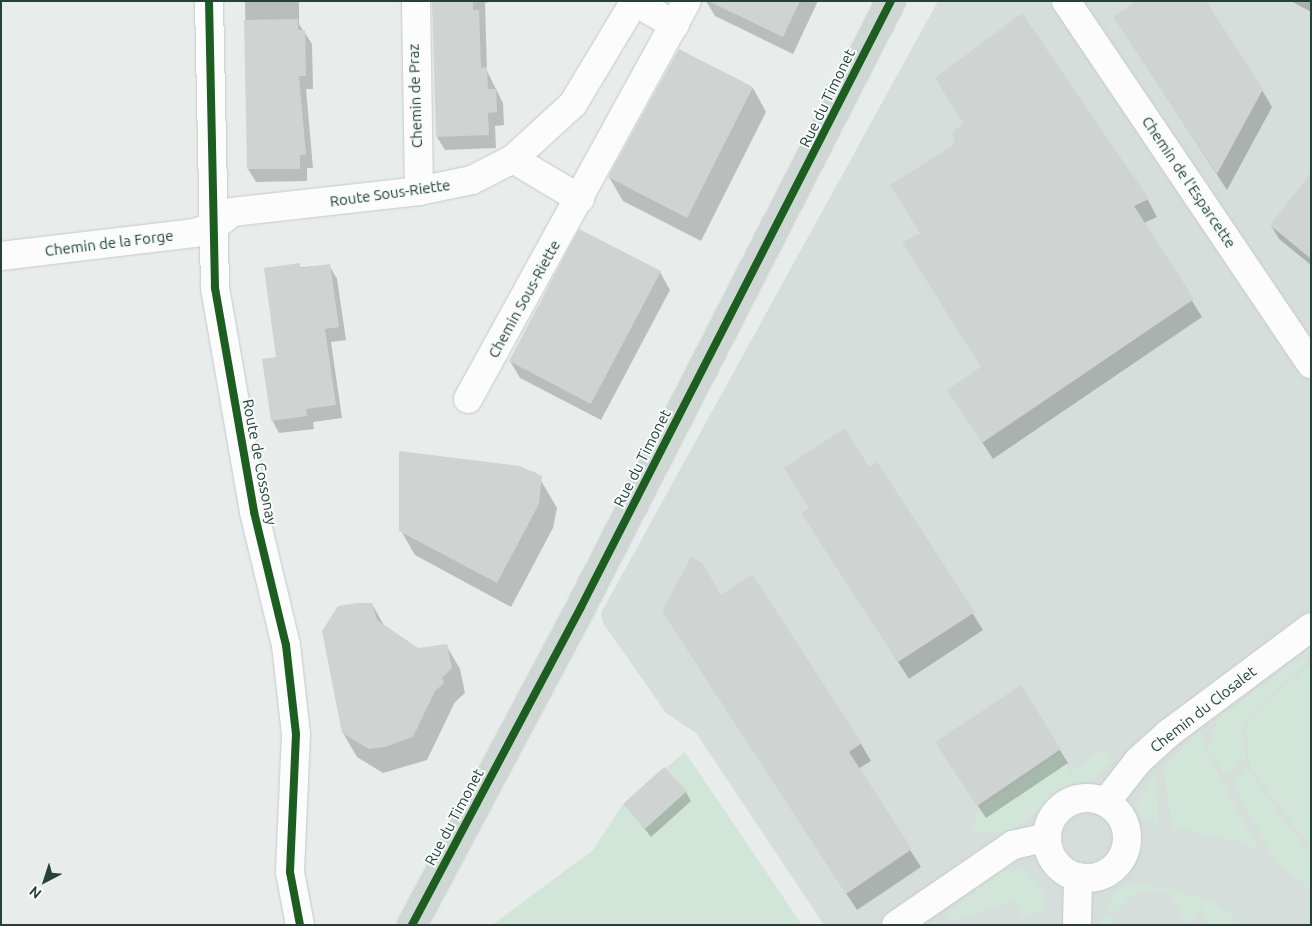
<!DOCTYPE html>
<style>
body{margin:0}
#map{position:relative;width:1312px;height:926px;overflow:hidden;background:#e8edeb;font-family:Ubuntu,sans-serif}
div>[style]{position:absolute}
.built>*{inset:0;background:#d6dedb}
.green>*{inset:0;background:#d1e6d8}
.shadow>*{inset:0;background:#0003}
.building>*{inset:0;background:#cfd4d2}
.roads{filter:drop-shadow(0 0 1px #c5cac8) drop-shadow(0 0 1px #c5cac8)}
.minor>*{height:28px;margin:-14px;padding:0 14px;transform-origin:14px;border-radius:14px;background:#fcfcfc}
.minor>.ring{margin:-14px;padding:0;box-sizing:content-box;background:none;border:28px solid #fcfcfc;border-radius:50%}
.major>*{height:28px;margin:-14px;padding:0 14px;transform-origin:14px;border-radius:14px;background:#cfd7d5}
.cycleway>*{height:8px;margin:-4px;padding:0 4px;transform-origin:4px;border-radius:4px;background:#1b5e20}
span{translate:-50% -50%;white-space:nowrap;text-align:center;line-height:1.15;-webkit-text-stroke:4px #f7fbf9;paint-order:stroke}
.street-label{font-size:15px;color:#24423a}
.frame{position:absolute;inset:0;border:2px solid #24423a;pointer-events:none}
.north{position:absolute;left:20px;top:856px;width:50px;height:50px;-webkit-text-stroke:4px #f7fbf9;paint-order:stroke;rotate:220deg;font-size:14px;font-weight:700;line-height:20px;text-align:center;color:#24423a}
.north::after{content:'';display:block;margin:auto;width:18px;height:22px;background:#24423a;clip-path:polygon(50% 0,100% 100%,50% 72%,0 100%)}
</style>
<div id="map">
<div class="built">
<div style="clip-path:polygon(938px 1px,1311px 1px,1311px 925px,824px 925px,696px 733px,666px 713px,603px 623px,601px 613px)"></div>
</div>
<div class="green">
<div style="clip-path:polygon(1311px 651px,1311px 846px,1250px 768px,1246px 728px,1263px 704px,1310px 666px)"></div>
<div style="clip-path:polygon(1303px 657px,1305px 665px,1263px 701px,1243px 728px,1246px 758px,1226px 776px,1208px 750px,1219px 718px)"></div>
<div style="clip-path:polygon(1200px 731px,1206px 749px,1259px 852px,1235px 840px,1172px 827px,1164px 768px)"></div>
<div style="clip-path:polygon(1105px 749px,1114px 760px,1093px 779px,1058px 796px,1009px 832px,989px 834px,973px 828px,978px 809px,1060px 753px,1070px 773px)"></div>
<div style="clip-path:polygon(685px 752px,802px 925px,492px 925px,593px 850px,623px 804px)"></div>
<div style="clip-path:polygon(1246px 767px,1303px 847px,1311px 850px,1311px 889px,1276px 863px,1233px 782px)"></div>
<div style="clip-path:polygon(1153px 775px,1156px 776px,1159px 825px,1144px 820px,1136px 806px)"></div>
<div style="clip-path:polygon(1022px 868px,1043px 889px,1046px 910px,1022px 917px,1015px 899px,952px 921px,948px 911px,1001px 872px)"></div>
<div style="clip-path:polygon(1134px 885px,1167px 888px,1217px 904px,1244px 925px,1208px 925px,1201px 906px,1187px 924px,1172px 897px,1153px 889px,1129px 898px,1115px 912px,1106px 909px,1117px 891px)"></div>
<div style="clip-path:polygon(1105px 914px,1112px 917px,1114px 925px,1097px 925px)"></div>
</div>
<div class="shadow">
<div style="clip-path:polygon(245px 1px,299px 1px,299px 24px,312px 44px,313px 89px,306px 89px,313px 168px,307px 168px,307px 181px,256px 182px,248px 169px)"></div>
<div style="clip-path:polygon(435px 1px,492px 1px,485px 3px,487px 71px,503px 103px,504px 125px,495px 126px,496px 148px,445px 150px,437px 137px)"></div>
<div style="clip-path:polygon(706px 1px,818px 1px,793px 54px,715px 16px)"></div>
<div style="clip-path:polygon(1291px 1px,1311px 1px,1311px 12px)"></div>
<div style="clip-path:polygon(1022px 15px,1148px 200px,1157px 217px,1144px 223px,1202px 317px,993px 459px,948px 390px,982px 367px,921px 234px,964px 124px)"></div>
<div style="clip-path:polygon(1115px 18px,1262px 90px,1272px 107px,1227px 190px)"></div>
<div style="clip-path:polygon(753px 88px,766px 112px,701px 241px,623px 201px,609px 177px)"></div>
<div style="clip-path:polygon(1311px 175px,1311px 265px,1279px 239px,1271px 225px)"></div>
<div style="clip-path:polygon(329px 265px,337px 279px,346px 340px,331px 342px,342px 418px,313px 422px,314px 429px,279px 433px,272px 420px,278px 358px,265px 270px)"></div>
<div style="clip-path:polygon(660px 272px,670px 290px,601px 420px,520px 378px,510px 361px)"></div>
<div style="clip-path:polygon(400px 452px,535px 472px,543px 484px,557px 508px,553px 528px,511px 607px,415px 555px,401px 531px)"></div>
<div style="clip-path:polygon(877px 464px,983px 630px,909px 679px,813px 530px)"></div>
<div style="clip-path:polygon(721px 597px,861px 744px,871px 761px,858px 769px,921px 867px,857px 910px,674px 629px)"></div>
<div style="clip-path:polygon(372px 604px,385px 627px,418px 649px,446px 645px,460px 669px,465px 693px,455px 702px,427px 760px,383px 773px,357px 757px,343px 733px)"></div>
<div style="clip-path:polygon(1020px 687px,1068px 763px,986px 818px,944px 755px)"></div>
<div style="clip-path:polygon(686px 792px,691px 801px,651px 837px,625px 804px)"></div>
</div>
<div class="building">
<div style="clip-path:polygon(432px 1px,473px 1px,473px 10px,479px 10px,481px 68px,487px 67px,488px 89px,496px 89px,497px 112px,488px 113px,489px 135px,436px 137px)"></div>
<div style="clip-path:polygon(708px 1px,800px 1px,783px 37px)"></div>
<div style="clip-path:polygon(1137px 1px,1206px 1px,1263px 89px,1217px 174px,1113px 17px)"></div>
<div style="clip-path:polygon(1022px 13px,1149px 199px,1134px 206px,1194px 299px,982px 443px,947px 390px,981px 367px,902px 242px,920px 233px,890px 185px,955px 144px,952px 133px,963px 123px,935px 78px)"></div>
<div style="clip-path:polygon(298px 19px,298px 30px,305px 30px,306px 76px,299px 76px,306px 155px,300px 155px,300px 169px,247px 169px,244px 20px)"></div>
<div style="clip-path:polygon(679px 49px,753px 87px,687px 218px,608px 177px)"></div>
<div style="clip-path:polygon(1311px 173px,1311px 259px,1270px 225px)"></div>
<div style="clip-path:polygon(579px 229px,661px 271px,591px 404px,509px 361px)"></div>
<div style="clip-path:polygon(300px 263px,300px 268px,330px 264px,339px 327px,325px 329px,336px 405px,306px 409px,307px 416px,271px 421px,262px 359px,276px 357px,264px 268px)"></div>
<div style="clip-path:polygon(845px 428px,869px 467px,877px 462px,975px 612px,898px 662px,801px 513px,809px 508px,784px 468px)"></div>
<div style="clip-path:polygon(399px 451px,520px 466px,542px 476px,539px 504px,497px 583px,399px 531px)"></div>
<div style="clip-path:polygon(691px 557px,702px 563px,721px 595px,752px 574px,862px 743px,849px 752px,912px 849px,846px 894px,662px 611px)"></div>
<div style="clip-path:polygon(356px 603px,372px 603px,377px 620px,418px 648px,447px 644px,452px 668px,442px 678px,444px 683px,435px 691px,413px 737px,385px 747px,369px 749px,342px 733px,322px 631px,338px 606px)"></div>
<div style="clip-path:polygon(1021px 685px,1061px 749px,977px 806px,935px 742px)"></div>
<div style="clip-path:polygon(664px 767px,687px 791px,645px 829px,623px 804px)"></div>
</div>
<div class="roads">
<div class="minor">
<div style="left:209px;top:1px;width:287px;rotate:88.8deg"></div>
<div style="left:215px;top:288px;width:227px;rotate:80.1deg"></div>
<div style="left:254px;top:512px;width:137px;rotate:76.5deg"></div>
<div style="left:286px;top:645px;width:90px;rotate:83.6deg"></div>
<div style="left:296px;top:734px;width:138px;rotate:92.5deg"></div>
<div style="left:290px;top:872px;width:54px;rotate:79.3deg"></div>
<div style="left:416px;top:1px;width:190px;rotate:89.1deg"></div>
<div style="left:1066px;top:1px;width:438px;rotate:56deg"></div>
<div style="left:635px;top:2px;width:46px;rotate:29.9deg"></div>
<div style="left:513px;top:159px;width:78px;rotate:30.8deg"></div>
<div style="left:1px;top:256px;width:194px;rotate:-6.8deg"></div>
<div style="left:194px;top:233px;width:22px;rotate:-18deg"></div>
<div style="left:215px;top:226px;width:22px;rotate:-39deg"></div>
<div style="left:232px;top:212px;width:188px;rotate:-6.4deg"></div>
<div style="left:419px;top:191px;width:54px;rotate:-11.7deg"></div>
<div style="left:472px;top:180px;width:46px;rotate:-27.1deg"></div>
<div style="left:513px;top:159px;width:81px;rotate:-42.5deg"></div>
<div style="left:573px;top:104px;width:120px;rotate:-59deg"></div>
<div style="left:468px;top:399px;width:454px;rotate:-61.2deg"></div>
<div class="ring" style="left:1047px;top:798px;width:52px;height:52px"></div>
<div style="left:1106px;top:802px;width:52px;rotate:-52deg"></div>
<div style="left:1138px;top:761px;width:42px;rotate:-42.1deg"></div>
<div style="left:1169px;top:733px;width:177px;rotate:-36.7deg"></div>
<div style="left:896px;top:925px;width:142px;rotate:-34.4deg"></div>
<div style="left:1013px;top:845px;width:35px;rotate:-13deg"></div>
<div style="left:1077px;top:925px;width:48px;rotate:-88.8deg"></div>
</div>
<div class="major">
<div style="left:412px;top:925px;width:360px;rotate:-62deg"></div>
<div style="left:581px;top:607px;width:681px;rotate:-62.91deg"></div>
</div>
</div>
<div class="cycleway">
<div style="left:209px;top:1px;width:287px;rotate:88.8deg"></div>
<div style="left:215px;top:288px;width:227px;rotate:80.1deg"></div>
<div style="left:254px;top:512px;width:137px;rotate:76.5deg"></div>
<div style="left:286px;top:645px;width:90px;rotate:83.6deg"></div>
<div style="left:296px;top:734px;width:138px;rotate:92.5deg"></div>
<div style="left:290px;top:872px;width:54px;rotate:79.3deg"></div>
<div style="left:412px;top:925px;width:360px;rotate:-62deg"></div>
<div style="left:581px;top:607px;width:681px;rotate:-62.91deg"></div>
</div>
<div class="street-label">
<span style="left:415px;top:96px;rotate:-92deg">Chemin de Praz</span>
<span style="left:827px;top:98px;rotate:-64deg">Rue du Timonet</span>
<span style="left:1189px;top:182px;rotate:56deg">Chemin de l'Esparcette</span>
<span style="left:390px;top:193px;rotate:-8deg">Route Sous-Riette</span>
<span style="left:109px;top:243px;rotate:-7deg">Chemin de la Forge</span>
<span style="left:524px;top:299px;rotate:-61deg">Chemin Sous-Riette</span>
<span style="left:642px;top:458px;rotate:-63deg">Rue du Timonet</span>
<span style="left:260px;top:462px;rotate:79deg">Route de Cossonay</span>
<span style="left:1203px;top:709px;rotate:-38deg">Chemin du Closalet</span>
<span style="left:454px;top:817px;rotate:-62deg">Rue du Timonet</span>
</div>
<div class="frame"></div>
<div class="north">N</div>
</div>
